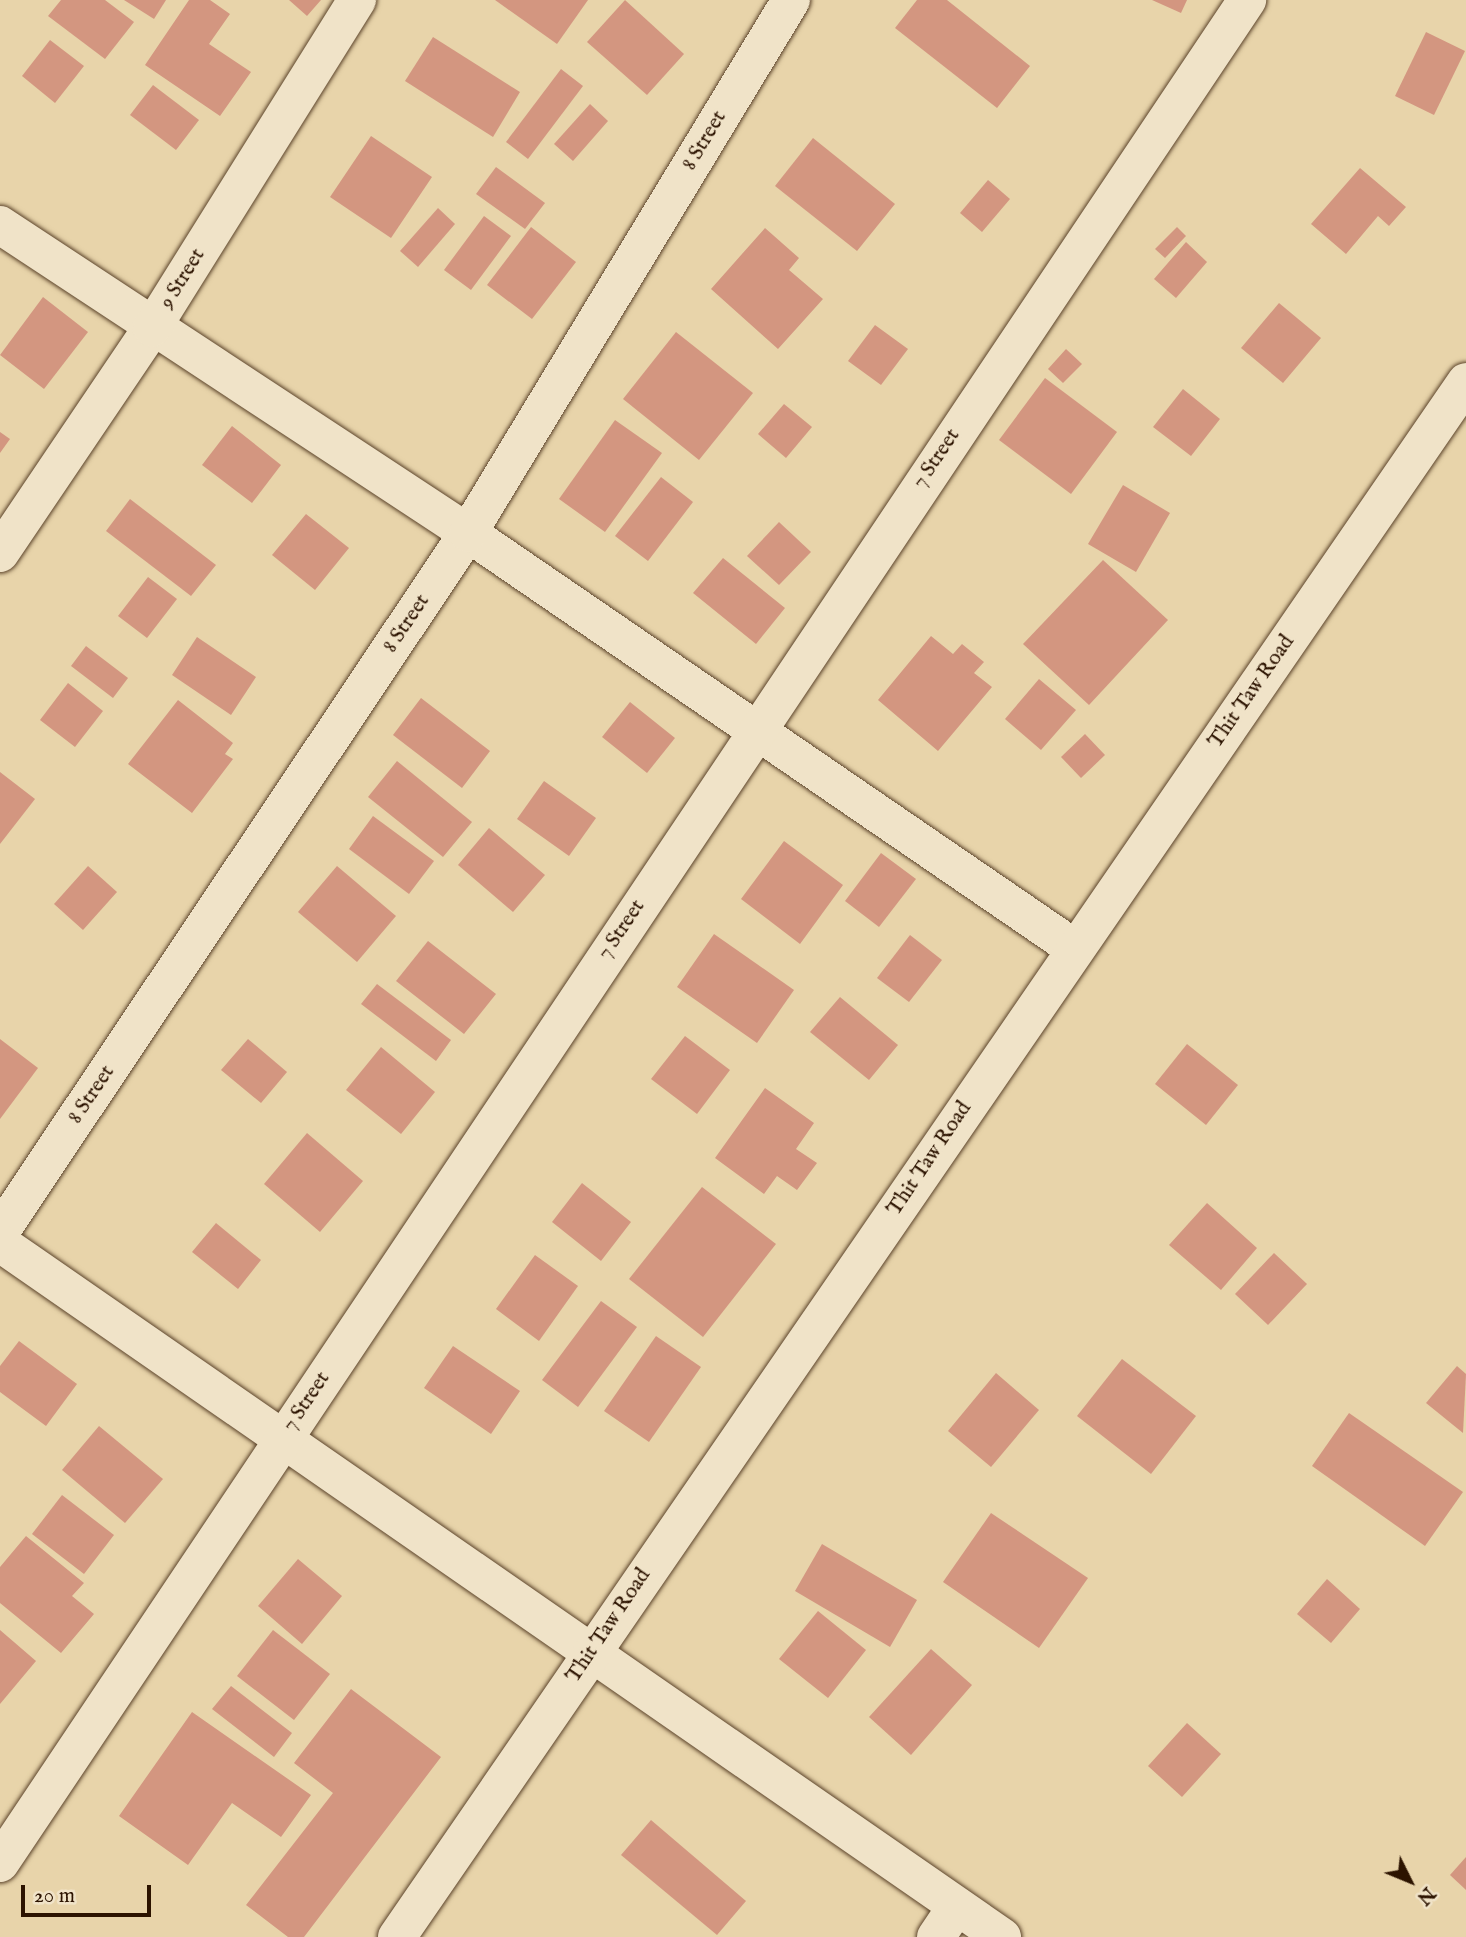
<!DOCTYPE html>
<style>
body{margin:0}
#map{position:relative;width:1466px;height:1937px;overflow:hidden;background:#e8d4aa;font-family:"IM FELL English",serif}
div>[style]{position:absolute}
.building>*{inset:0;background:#d39680}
.roads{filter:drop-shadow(0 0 2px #5b432a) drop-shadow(0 0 2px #5b432a)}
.minor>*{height:38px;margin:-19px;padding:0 19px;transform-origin:19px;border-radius:19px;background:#f0e3c8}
.tertiary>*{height:38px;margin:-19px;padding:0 19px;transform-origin:19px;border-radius:19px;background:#f0e3c8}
span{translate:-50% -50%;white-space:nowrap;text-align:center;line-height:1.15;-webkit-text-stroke:5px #f0e3c8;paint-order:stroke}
.street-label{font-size:21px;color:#2c1300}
.north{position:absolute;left:1375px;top:1846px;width:70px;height:70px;-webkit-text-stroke:5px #f0e3c8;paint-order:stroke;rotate:133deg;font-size:19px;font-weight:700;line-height:28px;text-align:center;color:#2c1300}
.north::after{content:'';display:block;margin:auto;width:24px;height:32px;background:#2c1300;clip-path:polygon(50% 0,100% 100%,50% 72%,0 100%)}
.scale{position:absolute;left:21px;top:1885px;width:130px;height:32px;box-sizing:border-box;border:4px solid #2c1300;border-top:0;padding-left:9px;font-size:21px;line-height:24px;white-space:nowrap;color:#2c1300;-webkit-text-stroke:5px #f0e3c8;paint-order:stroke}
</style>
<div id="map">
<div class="building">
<div style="clip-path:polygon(61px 0,105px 0,134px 22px,105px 59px,48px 16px)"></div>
<div style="clip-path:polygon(124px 0,166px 0,154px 19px)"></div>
<div style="clip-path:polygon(189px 0,210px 0,230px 14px,209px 44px,251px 72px,220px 116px,145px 65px)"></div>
<div style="clip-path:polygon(289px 0,321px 0,307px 16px)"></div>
<div style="clip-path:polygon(495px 0,588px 0,557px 44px)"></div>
<div style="clip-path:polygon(625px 0,684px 54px,647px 95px,587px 42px)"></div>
<div style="clip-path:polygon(917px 0,947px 0,1030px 66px,997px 108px,895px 28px)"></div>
<div style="clip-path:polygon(1152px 0,1187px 0,1181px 13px)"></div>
<div style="clip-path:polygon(1426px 32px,1465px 51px,1434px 115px,1395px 96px)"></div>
<div style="clip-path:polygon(433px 37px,520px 92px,493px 137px,405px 81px)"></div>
<div style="clip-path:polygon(50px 40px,84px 66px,55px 103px,22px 76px)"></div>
<div style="clip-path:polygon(561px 69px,583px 86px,528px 159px,506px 142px)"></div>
<div style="clip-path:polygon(153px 85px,199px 120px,176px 150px,130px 115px)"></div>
<div style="clip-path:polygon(590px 104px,608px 121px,573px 161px,554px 144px)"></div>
<div style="clip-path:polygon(371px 136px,432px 177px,391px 238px,330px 197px)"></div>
<div style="clip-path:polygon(813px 138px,895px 204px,857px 251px,775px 186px)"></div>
<div style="clip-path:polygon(496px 167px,545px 203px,525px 229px,476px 194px)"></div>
<div style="clip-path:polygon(1360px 168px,1406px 207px,1389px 226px,1378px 216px,1346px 254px,1311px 224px)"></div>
<div style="clip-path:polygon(988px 180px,1010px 199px,982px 232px,960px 213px)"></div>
<div style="clip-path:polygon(438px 208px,455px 224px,418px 267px,400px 251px)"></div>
<div style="clip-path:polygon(484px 216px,511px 236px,471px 290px,444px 270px)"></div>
<div style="clip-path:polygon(531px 227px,576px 262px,532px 319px,487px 285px)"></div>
<div style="clip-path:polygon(1177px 227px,1186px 236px,1165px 258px,1155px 249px)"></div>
<div style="clip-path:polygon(765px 228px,799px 258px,789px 270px,823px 299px,778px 349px,711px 289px)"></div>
<div style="clip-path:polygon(1186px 242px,1207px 262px,1176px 298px,1154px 279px)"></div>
<div style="clip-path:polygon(43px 297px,88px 332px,44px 389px,0 355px)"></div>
<div style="clip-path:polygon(1279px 303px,1321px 338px,1283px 383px,1241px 348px)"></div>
<div style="clip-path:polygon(875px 325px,908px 349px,881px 385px,848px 361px)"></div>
<div style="clip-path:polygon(676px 332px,753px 393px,699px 460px,623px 399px)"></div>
<div style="clip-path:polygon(1066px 349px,1082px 364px,1063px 383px,1048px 369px)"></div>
<div style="clip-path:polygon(1045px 378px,1117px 432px,1071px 494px,999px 440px)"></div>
<div style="clip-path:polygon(1183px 389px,1220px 419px,1191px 456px,1153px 427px)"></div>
<div style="clip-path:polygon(784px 404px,812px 427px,786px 458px,758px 434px)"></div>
<div style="clip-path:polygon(615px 420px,662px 453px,605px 532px,559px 499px)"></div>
<div style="clip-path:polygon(232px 426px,281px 465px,252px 503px,202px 465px)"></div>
<div style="clip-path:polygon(0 432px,10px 439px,0 453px)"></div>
<div style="clip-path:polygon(661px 477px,693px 502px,648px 561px,615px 536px)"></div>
<div style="clip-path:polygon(1123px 485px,1170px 513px,1136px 572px,1088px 544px)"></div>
<div style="clip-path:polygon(130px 499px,216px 565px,191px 596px,106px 531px)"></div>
<div style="clip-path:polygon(306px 514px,349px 548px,315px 590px,272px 555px)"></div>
<div style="clip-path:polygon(779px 522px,811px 552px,779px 585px,747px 556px)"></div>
<div style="clip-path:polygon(723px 558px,785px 608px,756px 644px,693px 593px)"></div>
<div style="clip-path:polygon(1103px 560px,1168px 620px,1089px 705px,1023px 644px)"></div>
<div style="clip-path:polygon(148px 577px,177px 599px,147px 638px,118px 616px)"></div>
<div style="clip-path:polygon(931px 636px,953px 654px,962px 644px,984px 662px,974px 673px,992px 687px,938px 751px,878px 700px)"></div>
<div style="clip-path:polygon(197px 637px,256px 677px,231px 715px,172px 675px)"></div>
<div style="clip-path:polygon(86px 646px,128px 678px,113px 698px,71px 666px)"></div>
<div style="clip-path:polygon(1039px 679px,1076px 710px,1041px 750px,1005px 719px)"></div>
<div style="clip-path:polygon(68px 683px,103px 711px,75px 747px,40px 720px)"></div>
<div style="clip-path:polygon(421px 698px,490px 751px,462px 788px,393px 735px)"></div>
<div style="clip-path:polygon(178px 700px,233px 743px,225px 754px,233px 759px,192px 813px,128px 764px)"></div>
<div style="clip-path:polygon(630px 702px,675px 738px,647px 773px,602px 737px)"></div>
<div style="clip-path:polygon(1085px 734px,1105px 755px,1081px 778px,1061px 757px)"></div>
<div style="clip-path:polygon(397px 761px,472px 822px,443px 857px,368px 797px)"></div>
<div style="clip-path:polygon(0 772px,35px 799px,0 844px)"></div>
<div style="clip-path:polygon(544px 781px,596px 818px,569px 856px,517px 819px)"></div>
<div style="clip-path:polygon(373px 816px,434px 861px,409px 894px,349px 849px)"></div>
<div style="clip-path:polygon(489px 828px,545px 875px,513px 912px,458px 865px)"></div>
<div style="clip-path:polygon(784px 841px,843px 885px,800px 944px,741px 899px)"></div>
<div style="clip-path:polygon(881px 853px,916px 879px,879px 927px,845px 901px)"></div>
<div style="clip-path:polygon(88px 866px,117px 892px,83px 930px,54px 904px)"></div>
<div style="clip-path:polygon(337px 866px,396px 916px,357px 962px,298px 912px)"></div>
<div style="clip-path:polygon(714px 934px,794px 990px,757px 1043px,677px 987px)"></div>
<div style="clip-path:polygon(910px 935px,942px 960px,909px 1002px,877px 978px)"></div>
<div style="clip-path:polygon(428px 941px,496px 994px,464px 1034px,396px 981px)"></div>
<div style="clip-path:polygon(377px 984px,451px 1040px,436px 1061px,361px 1004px)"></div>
<div style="clip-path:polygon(840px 997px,898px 1045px,869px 1080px,810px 1032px)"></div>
<div style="clip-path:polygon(685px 1036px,730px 1070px,697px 1114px,651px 1079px)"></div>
<div style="clip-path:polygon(0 1039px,38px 1068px,0 1119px)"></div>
<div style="clip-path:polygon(248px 1039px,287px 1072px,261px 1103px,221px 1070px)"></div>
<div style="clip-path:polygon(1187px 1044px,1238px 1085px,1206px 1125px,1155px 1084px)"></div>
<div style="clip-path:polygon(381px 1047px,435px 1092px,401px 1134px,346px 1090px)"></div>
<div style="clip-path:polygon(765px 1088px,814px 1123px,796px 1149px,817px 1163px,797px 1190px,777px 1176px,764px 1194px,715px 1158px)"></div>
<div style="clip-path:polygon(307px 1133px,363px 1181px,320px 1232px,264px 1184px)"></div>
<div style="clip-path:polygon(582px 1183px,631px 1222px,601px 1261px,552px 1222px)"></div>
<div style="clip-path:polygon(702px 1187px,776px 1244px,703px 1337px,629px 1279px)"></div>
<div style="clip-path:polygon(1207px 1203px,1257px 1248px,1221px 1290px,1169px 1245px)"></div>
<div style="clip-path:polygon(216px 1223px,261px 1260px,238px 1289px,192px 1252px)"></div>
<div style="clip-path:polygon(1274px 1253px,1307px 1284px,1268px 1325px,1235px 1294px)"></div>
<div style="clip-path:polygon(535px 1255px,578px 1286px,539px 1341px,496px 1309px)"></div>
<div style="clip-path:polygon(601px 1301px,637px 1327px,578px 1407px,542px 1380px)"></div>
<div style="clip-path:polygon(656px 1336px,701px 1367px,649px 1442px,604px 1411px)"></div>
<div style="clip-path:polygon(19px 1341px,77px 1384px,46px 1426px,0 1392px,0 1366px)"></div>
<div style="clip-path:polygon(453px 1346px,520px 1391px,491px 1434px,424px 1388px)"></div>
<div style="clip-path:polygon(1122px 1359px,1196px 1416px,1151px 1474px,1077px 1416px)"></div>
<div style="clip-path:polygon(1457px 1366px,1466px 1374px,1463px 1433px,1426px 1403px)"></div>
<div style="clip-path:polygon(996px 1373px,1039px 1410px,991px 1467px,948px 1431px)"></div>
<div style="clip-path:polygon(1349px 1413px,1463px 1492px,1425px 1546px,1312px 1466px)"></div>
<div style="clip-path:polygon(99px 1426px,163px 1479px,125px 1523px,62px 1470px)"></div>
<div style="clip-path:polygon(62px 1495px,114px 1535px,84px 1574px,32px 1534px)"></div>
<div style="clip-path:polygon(991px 1513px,1088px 1578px,1039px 1648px,943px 1582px)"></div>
<div style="clip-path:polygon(26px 1536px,84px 1583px,72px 1596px,94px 1614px,61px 1653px,0 1603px,0 1567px)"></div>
<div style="clip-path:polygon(822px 1544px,917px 1600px,890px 1647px,795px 1591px)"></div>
<div style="clip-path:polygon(298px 1559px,342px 1596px,302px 1644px,258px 1606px)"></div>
<div style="clip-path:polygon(1327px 1579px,1360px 1609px,1331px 1643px,1297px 1614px)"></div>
<div style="clip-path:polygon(818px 1611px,866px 1650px,828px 1698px,779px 1659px)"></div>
<div style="clip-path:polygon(0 1630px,36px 1661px,0 1704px)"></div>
<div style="clip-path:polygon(273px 1630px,330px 1674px,294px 1720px,237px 1676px)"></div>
<div style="clip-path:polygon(931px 1649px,972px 1685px,911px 1755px,869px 1717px)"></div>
<div style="clip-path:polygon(231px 1686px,292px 1733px,274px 1757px,212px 1709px)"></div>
<div style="clip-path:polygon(351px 1689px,441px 1757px,304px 1937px,288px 1937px,246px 1905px,333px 1793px,294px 1763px)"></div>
<div style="clip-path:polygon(192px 1712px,311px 1795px,281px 1837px,232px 1803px,188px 1865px,119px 1816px)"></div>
<div style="clip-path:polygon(1187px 1723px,1221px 1754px,1182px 1797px,1148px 1766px)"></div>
<div style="clip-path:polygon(651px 1820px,746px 1901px,717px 1935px,621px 1855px)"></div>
<div style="clip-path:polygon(1466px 1857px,1466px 1890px,1450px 1875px)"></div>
</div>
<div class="roads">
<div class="minor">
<div style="left:0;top:225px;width:560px;rotate:33.35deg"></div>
<div style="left:468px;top:533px;width:734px;rotate:34.4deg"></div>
<div style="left:0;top:553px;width:272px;rotate:-56deg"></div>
<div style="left:152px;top:328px;width:387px;rotate:-58deg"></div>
<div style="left:0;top:1232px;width:841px;rotate:-56.2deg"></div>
<div style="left:468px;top:533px;width:623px;rotate:-58.78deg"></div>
<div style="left:0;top:1243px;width:1219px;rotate:34.71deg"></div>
<div style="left:0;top:1863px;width:2242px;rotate:-56.2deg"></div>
<div style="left:936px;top:1937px;width:37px;rotate:-56deg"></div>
</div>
<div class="tertiary">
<div style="left:397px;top:1937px;width:1887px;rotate:-55.49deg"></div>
</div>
</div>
<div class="street-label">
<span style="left:705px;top:141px;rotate:-59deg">8 Street</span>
<span style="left:183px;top:279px;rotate:-58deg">9 Street</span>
<span style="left:937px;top:459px;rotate:-56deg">7 Street</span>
<span style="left:407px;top:624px;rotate:-56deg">8 Street</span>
<span style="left:1252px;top:692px;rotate:-55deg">Thit Taw Road</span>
<span style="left:622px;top:930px;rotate:-56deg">7 Street</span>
<span style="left:92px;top:1095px;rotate:-56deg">8 Street</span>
<span style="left:930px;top:1159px;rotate:-56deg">Thit Taw Road</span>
<span style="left:307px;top:1402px;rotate:-56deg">7 Street</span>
<span style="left:609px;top:1626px;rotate:-56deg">Thit Taw Road</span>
</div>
<div class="north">N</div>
<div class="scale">20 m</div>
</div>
